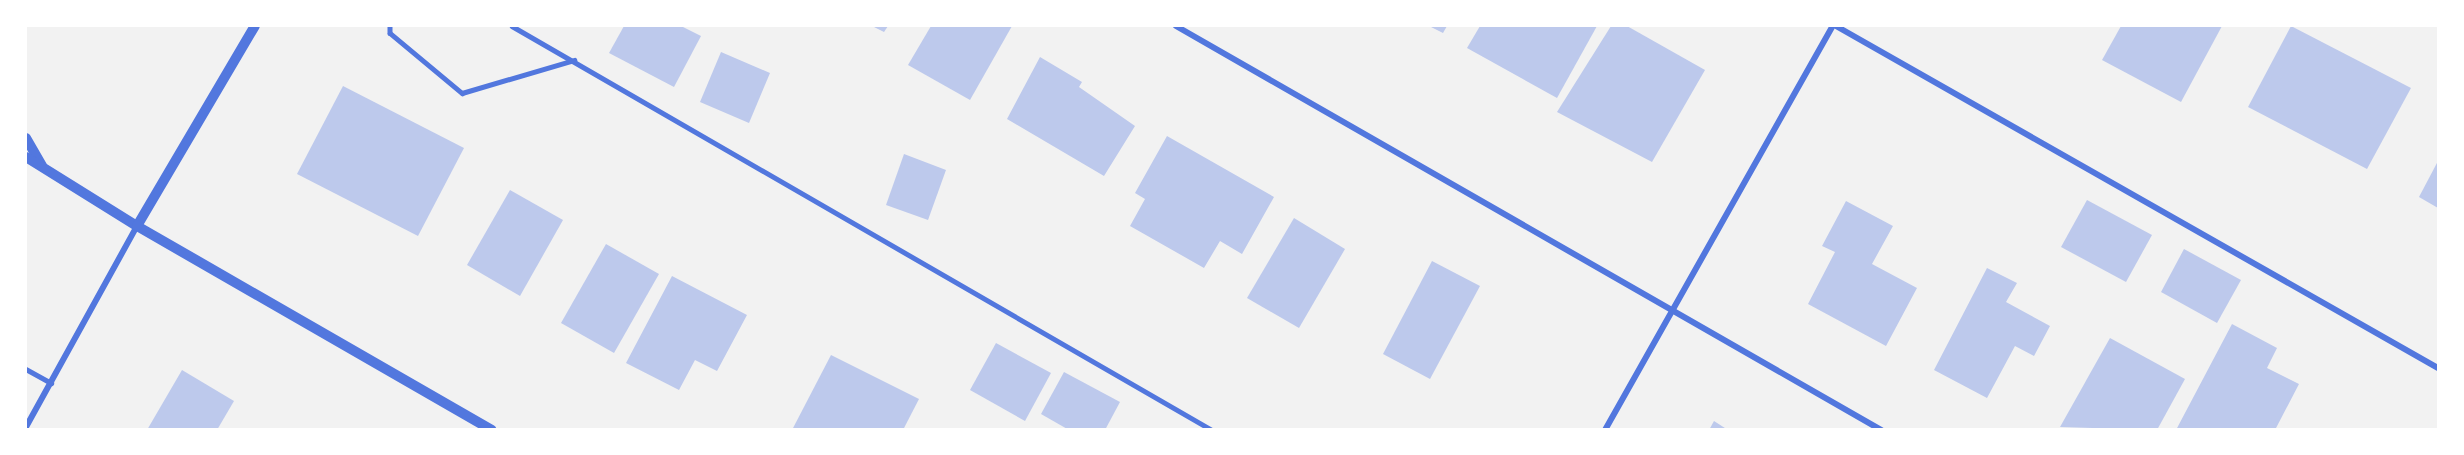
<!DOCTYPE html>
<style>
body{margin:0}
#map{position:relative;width:2464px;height:455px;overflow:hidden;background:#f2f2f2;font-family:"Roboto Condensed",sans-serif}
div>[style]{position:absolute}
.building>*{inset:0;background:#bdc9ec}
.service>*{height:4.5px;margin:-2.25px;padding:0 2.25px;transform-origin:2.25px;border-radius:2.25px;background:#5277de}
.minor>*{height:6px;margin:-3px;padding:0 3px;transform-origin:3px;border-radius:3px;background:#5277de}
.tertiary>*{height:10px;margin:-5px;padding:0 5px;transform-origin:5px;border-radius:5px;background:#5277de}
span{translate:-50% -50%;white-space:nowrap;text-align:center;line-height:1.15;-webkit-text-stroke:6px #fff;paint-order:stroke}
.frame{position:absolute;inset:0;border:27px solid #fff;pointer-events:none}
</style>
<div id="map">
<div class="building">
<div style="clip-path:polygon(624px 26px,681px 26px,701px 36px,674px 87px,609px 53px)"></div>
<div style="clip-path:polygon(872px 26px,888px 26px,884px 32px)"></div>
<div style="clip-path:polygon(931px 26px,1012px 26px,970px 100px,908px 65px)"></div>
<div style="clip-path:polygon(1429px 26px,1447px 26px,1443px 33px)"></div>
<div style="clip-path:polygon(1480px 26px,1597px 26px,1557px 98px,1467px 48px)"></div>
<div style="clip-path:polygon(1611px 26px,1627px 26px,1705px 70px,1652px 162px,1557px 112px)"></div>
<div style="clip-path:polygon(2121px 26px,2222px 26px,2181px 102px,2102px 60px)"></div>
<div style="clip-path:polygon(2291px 26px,2411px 88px,2367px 169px,2248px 107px)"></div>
<div style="clip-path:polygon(721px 52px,770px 73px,749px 123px,700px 102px)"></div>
<div style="clip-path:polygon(1040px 57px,1082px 82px,1079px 87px,1135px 126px,1104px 176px,1007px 119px)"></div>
<div style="clip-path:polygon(343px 86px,464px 148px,418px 236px,297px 174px)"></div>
<div style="clip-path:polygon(1167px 136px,1274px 197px,1242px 254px,1220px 241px,1204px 268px,1130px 226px,1145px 199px,1135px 193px)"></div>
<div style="clip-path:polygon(904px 154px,946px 170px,928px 220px,886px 205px)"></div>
<div style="clip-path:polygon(2438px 161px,2438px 208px,2419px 197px)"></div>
<div style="clip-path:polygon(510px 190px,563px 220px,520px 296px,467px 265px)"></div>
<div style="clip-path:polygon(2087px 200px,2152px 235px,2126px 282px,2061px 247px)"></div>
<div style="clip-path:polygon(1846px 201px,1893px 226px,1872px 264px,1917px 288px,1886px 346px,1808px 304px,1835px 252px,1822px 246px)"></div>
<div style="clip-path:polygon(1294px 218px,1345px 249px,1299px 328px,1247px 298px)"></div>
<div style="clip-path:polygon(606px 244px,659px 274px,614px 353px,561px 323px)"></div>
<div style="clip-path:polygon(2184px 249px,2241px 280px,2217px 323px,2161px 292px)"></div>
<div style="clip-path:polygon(1432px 261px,1480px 286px,1430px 379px,1383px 354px)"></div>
<div style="clip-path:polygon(1987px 268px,2017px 283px,2006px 302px,2050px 326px,2034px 356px,2015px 346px,1987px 398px,1934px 370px)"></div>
<div style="clip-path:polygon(672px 276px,747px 315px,717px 371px,695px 360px,679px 390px,626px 363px)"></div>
<div style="clip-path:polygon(2232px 324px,2277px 348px,2267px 368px,2299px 384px,2275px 430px,2176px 430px)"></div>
<div style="clip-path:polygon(2110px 338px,2185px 379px,2157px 430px,2060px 427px)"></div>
<div style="clip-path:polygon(996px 343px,1051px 373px,1025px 421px,970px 390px)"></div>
<div style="clip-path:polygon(831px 355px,919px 399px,903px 430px,792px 430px)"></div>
<div style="clip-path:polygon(182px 370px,234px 401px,217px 430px,147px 430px)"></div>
<div style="clip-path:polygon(1064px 372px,1120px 402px,1105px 430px,1069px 430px,1041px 414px)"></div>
<div style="clip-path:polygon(1714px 421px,1728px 430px,1709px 430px)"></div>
</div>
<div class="service">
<div style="left:390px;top:26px;width:7px;rotate:90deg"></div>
<div style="left:390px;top:33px;width:94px;rotate:39.8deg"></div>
<div style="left:462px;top:93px;width:117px;rotate:-16.4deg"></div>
<div style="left:512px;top:26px;width:808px;rotate:29.99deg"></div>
<div style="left:26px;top:369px;width:29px;rotate:29deg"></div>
</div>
<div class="minor">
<div style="left:1176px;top:26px;width:813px;rotate:29.81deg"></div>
<div style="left:1836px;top:26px;width:692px;rotate:29.6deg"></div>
<div style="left:26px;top:427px;width:230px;rotate:-61.1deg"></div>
<div style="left:1605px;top:430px;width:464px;rotate:-60.6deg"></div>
</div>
<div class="tertiary">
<div style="left:26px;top:138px;width:32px;rotate:60deg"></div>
<div style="left:26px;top:157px;width:131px;rotate:31.9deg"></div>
<div style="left:137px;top:226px;width:409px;rotate:29.9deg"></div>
<div style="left:137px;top:226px;width:232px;rotate:-59.5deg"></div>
</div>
<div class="frame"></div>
</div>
